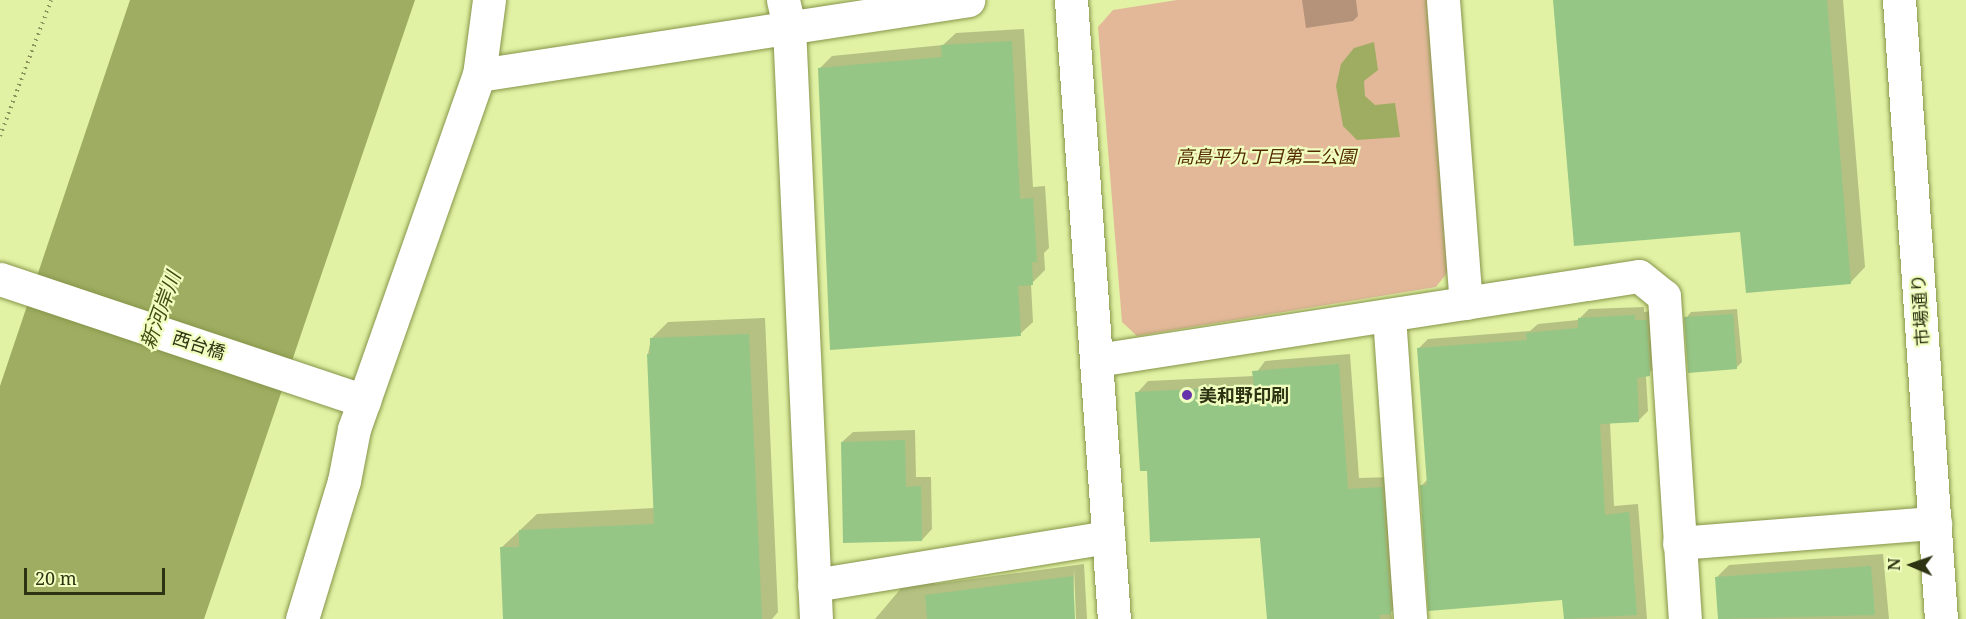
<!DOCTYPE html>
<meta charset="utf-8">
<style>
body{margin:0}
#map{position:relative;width:1966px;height:619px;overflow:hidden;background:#e1f2a4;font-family:"Noto Serif","Noto Sans JP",serif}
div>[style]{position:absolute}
.green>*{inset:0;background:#e2b899}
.water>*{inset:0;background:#9ead61}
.shadow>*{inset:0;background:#0003}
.building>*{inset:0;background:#95c686}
.path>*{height:4px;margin-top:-2px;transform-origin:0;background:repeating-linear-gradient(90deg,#89955d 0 1.5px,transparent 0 6px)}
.roads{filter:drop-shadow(0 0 2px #86954a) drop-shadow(0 0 2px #86954a)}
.minor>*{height:33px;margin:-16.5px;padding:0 16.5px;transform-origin:16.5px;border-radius:16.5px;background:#fff}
.tertiary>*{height:33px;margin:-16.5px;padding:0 16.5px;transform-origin:16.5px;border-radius:16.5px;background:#fff}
.dots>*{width:16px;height:16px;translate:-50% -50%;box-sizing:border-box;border:3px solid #f0febf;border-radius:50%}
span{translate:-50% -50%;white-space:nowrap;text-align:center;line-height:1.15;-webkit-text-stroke:4.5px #f0febf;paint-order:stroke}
.park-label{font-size:18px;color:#532a00;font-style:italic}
.street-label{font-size:18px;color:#2c3212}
.poi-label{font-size:18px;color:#2c3212;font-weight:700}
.left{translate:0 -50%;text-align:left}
.water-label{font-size:20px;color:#424c13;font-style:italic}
.north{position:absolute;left:1882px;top:535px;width:60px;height:60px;-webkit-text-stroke:4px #f0febf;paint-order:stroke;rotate:272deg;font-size:16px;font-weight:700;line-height:24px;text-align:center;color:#2c3212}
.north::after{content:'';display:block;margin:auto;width:21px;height:27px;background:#2c3212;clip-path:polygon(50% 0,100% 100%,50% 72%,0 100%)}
.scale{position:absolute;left:24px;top:568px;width:141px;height:27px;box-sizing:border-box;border:3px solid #2c3212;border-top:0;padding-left:8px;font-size:18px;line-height:21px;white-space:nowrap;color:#2c3212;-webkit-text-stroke:4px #f0febf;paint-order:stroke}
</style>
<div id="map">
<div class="green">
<div style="clip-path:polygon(1177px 0,1431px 0,1450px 269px,1436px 287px,1137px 336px,1122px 322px,1098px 27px,1113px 10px)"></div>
</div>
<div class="water">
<div style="clip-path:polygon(130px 0,415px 0,204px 619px,0 619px,0 386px)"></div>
<div style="clip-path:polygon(1374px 42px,1378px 70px,1364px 81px,1365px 96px,1375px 105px,1395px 103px,1400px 137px,1357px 140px,1343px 126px,1336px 86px,1341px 64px,1354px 48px)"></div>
</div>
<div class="shadow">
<div style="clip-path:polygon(1302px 0,1356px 0,1358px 16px,1353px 21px,1306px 28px)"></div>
<div style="clip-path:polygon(1554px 0,1843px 0,1865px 267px,1850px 283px,1741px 230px)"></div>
<div style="clip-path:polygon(1024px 29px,1033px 187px,1045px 186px,1049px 248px,1044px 253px,1045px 270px,1031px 284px,1033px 322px,1020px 334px,819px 69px,832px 56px,943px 45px,956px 33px)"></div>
<div style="clip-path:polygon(1644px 307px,1644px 312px,1656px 311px,1659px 365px,1646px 375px,1648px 411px,1638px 421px,1610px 422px,1614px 506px,1638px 504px,1647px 619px,1565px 619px,1564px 598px,1421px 486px,1428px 479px,1418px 349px,1428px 339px,1530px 331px,1538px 324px,1578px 320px,1589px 309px)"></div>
<div style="clip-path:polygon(1737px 309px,1742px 362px,1736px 368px,1686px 318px,1691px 312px)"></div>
<div style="clip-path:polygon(765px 318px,778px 612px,772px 619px,504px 619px,501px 548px,537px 514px,654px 508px,648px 354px,651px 339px,668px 322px)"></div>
<div style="clip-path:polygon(1350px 354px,1359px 478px,1393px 477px,1402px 601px,1391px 612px,1392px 619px,1269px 619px,1261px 536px,1148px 469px,1137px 393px,1148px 381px,1254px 376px,1265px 361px)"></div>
<div style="clip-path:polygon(915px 430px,916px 477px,931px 477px,932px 529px,922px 540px,842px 442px,853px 432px)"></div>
<div style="clip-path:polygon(1883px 554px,1889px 619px,1719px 619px,1716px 578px,1729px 565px)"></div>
<div style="clip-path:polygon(1084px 564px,1087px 619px,1076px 619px,1074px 568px,1073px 619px,875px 619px,909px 579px,935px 575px,935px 584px)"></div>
</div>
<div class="building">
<div style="clip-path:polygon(1553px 0,1827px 0,1851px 284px,1746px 293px,1740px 232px,1574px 246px)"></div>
<div style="clip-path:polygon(1012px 41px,1020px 199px,1033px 198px,1037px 262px,1032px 262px,1033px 285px,1018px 286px,1021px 336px,830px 350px,818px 68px,942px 57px,941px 45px)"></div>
<div style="clip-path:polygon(1733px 314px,1737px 369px,1688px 373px,1684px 317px)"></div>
<div style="clip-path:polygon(1635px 315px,1635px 320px,1647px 320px,1650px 376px,1637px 378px,1639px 422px,1600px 424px,1605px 515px,1629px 512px,1637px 615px,1564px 619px,1562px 600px,1428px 611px,1420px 485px,1427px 485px,1417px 348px,1527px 340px,1526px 333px,1578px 328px,1578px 318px)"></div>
<div style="clip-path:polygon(749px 334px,762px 619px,503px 619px,500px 547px,519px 547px,519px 530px,654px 524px,647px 354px,650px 354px,650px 338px)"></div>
<div style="clip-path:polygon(1339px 364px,1348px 489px,1382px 487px,1391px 614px,1379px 615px,1380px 619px,1267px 619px,1260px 538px,1150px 542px,1147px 471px,1140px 471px,1135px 392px,1254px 386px,1252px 371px)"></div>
<div style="clip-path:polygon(905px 440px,906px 487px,921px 486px,922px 541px,843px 543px,841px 442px)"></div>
<div style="clip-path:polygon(1871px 566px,1875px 615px,1718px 619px,1715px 577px)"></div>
<div style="clip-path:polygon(1073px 576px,1075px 619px,927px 619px,925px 595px)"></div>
</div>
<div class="path">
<div style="left:0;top:136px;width:145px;rotate:-69.4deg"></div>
</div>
<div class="roads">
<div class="minor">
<div style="left:783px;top:0;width:28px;rotate:77deg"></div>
<div style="left:789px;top:27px;width:593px;rotate:87.39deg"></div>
<div style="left:1443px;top:0;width:304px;rotate:85.7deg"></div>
<div style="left:0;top:279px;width:384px;rotate:18.5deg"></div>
<div style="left:1389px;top:316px;width:304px;rotate:86deg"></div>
<div style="left:1097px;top:360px;width:548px;rotate:-8.81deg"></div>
<div style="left:1639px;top:276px;width:32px;rotate:39deg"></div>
<div style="left:1664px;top:296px;width:324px;rotate:86.3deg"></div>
<div style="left:1679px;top:543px;width:257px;rotate:-4.5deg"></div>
<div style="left:814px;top:585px;width:298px;rotate:-9.3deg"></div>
<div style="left:302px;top:619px;width:144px;rotate:-73.1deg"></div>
<div style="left:344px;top:481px;width:53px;rotate:-79.1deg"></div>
<div style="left:354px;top:429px;width:375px;rotate:-70.6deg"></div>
<div style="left:479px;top:75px;width:76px;rotate:-82.4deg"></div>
</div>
<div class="tertiary">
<div style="left:1071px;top:0;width:620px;rotate:86.03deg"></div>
<div style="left:1899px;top:0;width:620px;rotate:86.12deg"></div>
<div style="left:479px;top:75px;width:495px;rotate:-8.7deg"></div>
</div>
</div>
<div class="dots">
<div style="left:1187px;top:395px;background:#63a"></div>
</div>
<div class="park-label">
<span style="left:1266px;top:156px">高島平九丁目第二公園</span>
</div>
<div class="street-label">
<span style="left:1920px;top:310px;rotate:-94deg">市場通り</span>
<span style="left:199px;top:345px;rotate:18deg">西台橋</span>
</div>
<div class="poi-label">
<span class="left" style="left:1199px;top:395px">美和野印刷</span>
</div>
<div class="water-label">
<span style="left:160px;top:310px;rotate:-70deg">新河岸川</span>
</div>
<div class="north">N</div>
<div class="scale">20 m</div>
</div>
